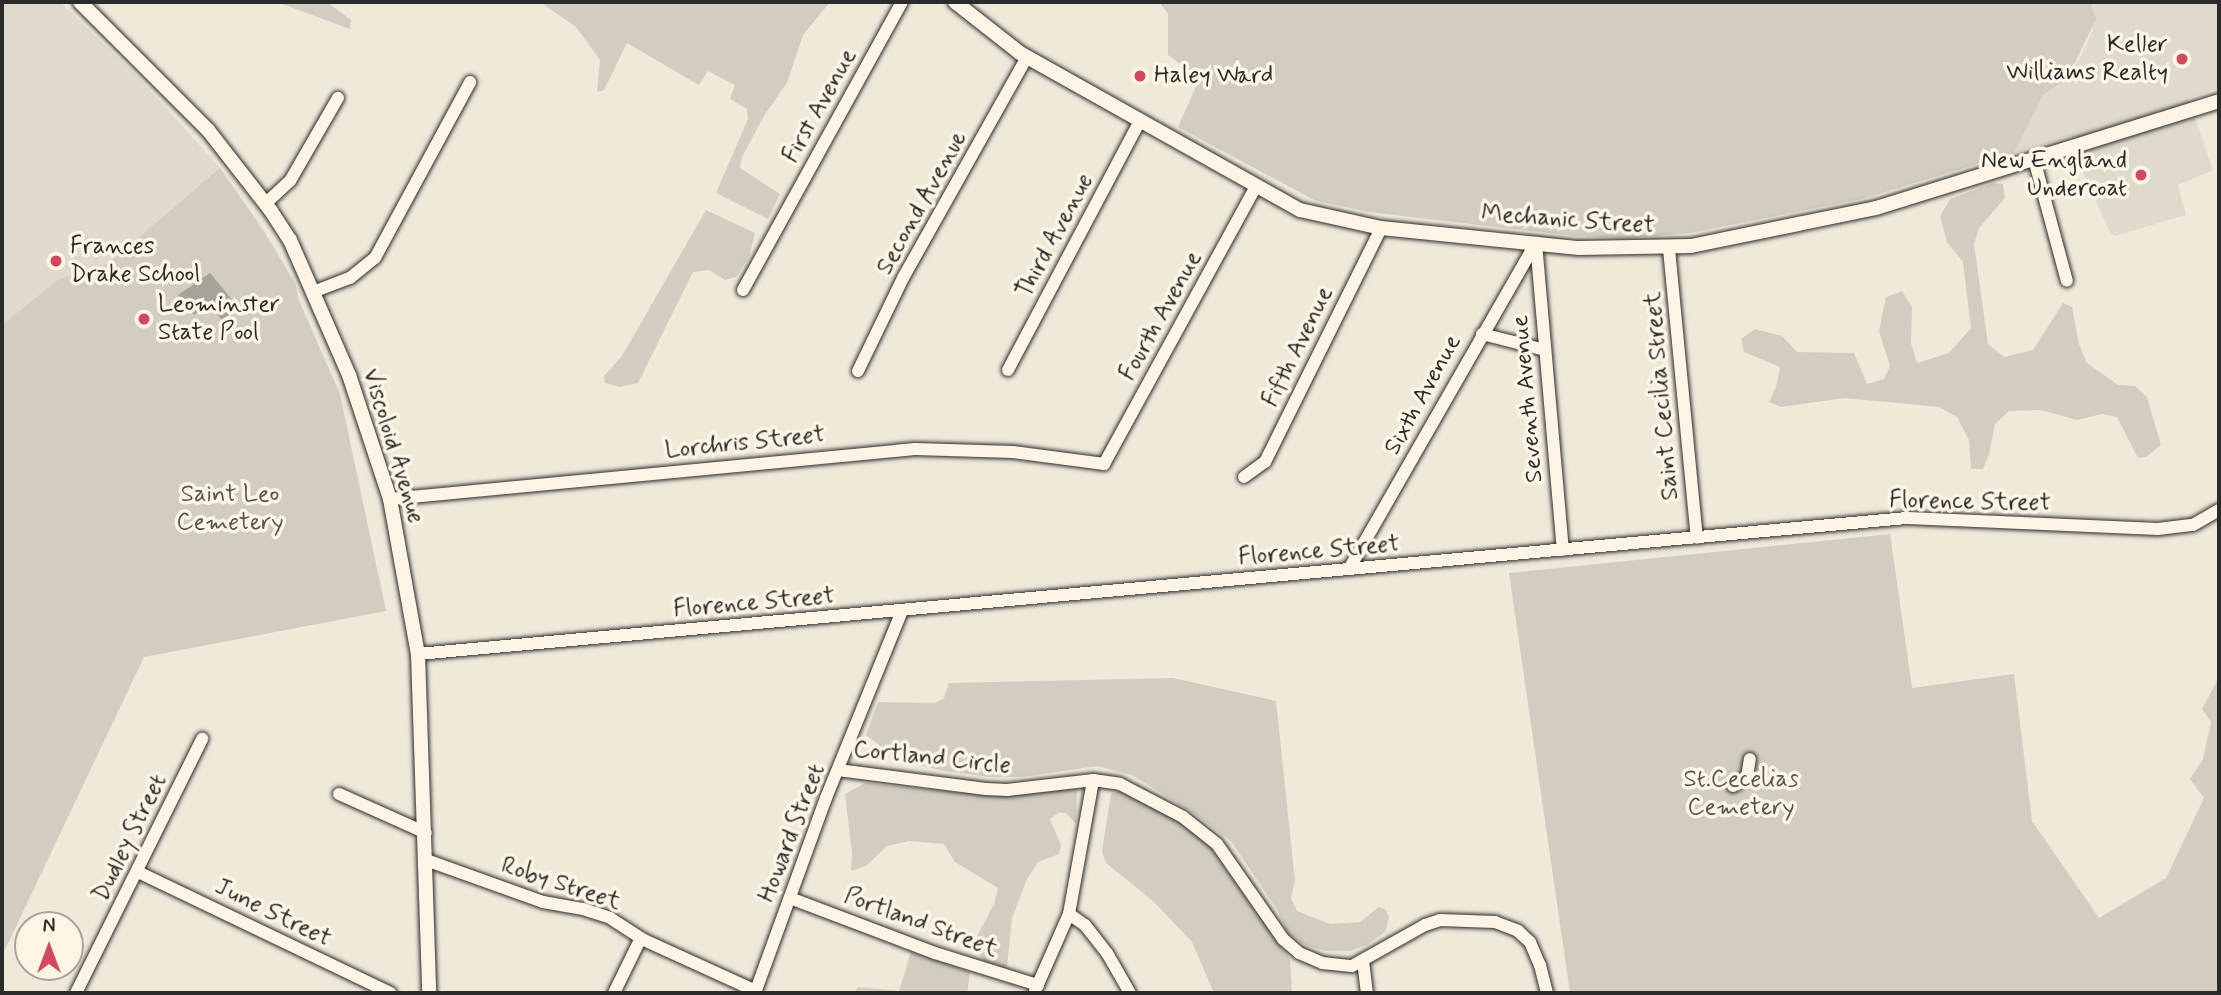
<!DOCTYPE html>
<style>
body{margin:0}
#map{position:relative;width:2221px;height:995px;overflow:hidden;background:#efe9da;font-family:Mynerve,sans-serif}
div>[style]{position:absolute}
.built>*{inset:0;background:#e0dacc}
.green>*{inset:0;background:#d2cdc0}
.water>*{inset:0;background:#a6a399}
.roads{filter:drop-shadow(0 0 2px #2b2b2b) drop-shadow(0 0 2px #2b2b2b)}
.minor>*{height:12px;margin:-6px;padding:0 6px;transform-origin:6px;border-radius:6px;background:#fcf5e5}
.major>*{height:14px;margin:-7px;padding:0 7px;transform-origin:7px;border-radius:7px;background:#fcf5e5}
.dots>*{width:19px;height:19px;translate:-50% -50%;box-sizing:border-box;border:4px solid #fcf5e5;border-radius:50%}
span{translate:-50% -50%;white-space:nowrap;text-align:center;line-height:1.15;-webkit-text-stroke:7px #fcf5e5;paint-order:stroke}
.poi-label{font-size:24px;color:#2b2b2b}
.right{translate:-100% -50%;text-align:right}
.left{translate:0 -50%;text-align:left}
.street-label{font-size:24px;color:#2b2b2b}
.park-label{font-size:24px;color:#555450}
.frame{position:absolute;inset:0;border:4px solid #2b2b2b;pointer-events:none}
.north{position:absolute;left:14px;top:911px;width:70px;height:70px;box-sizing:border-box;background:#fcf5e5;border:2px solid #a8a49b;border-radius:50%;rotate:0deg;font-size:19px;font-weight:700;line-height:28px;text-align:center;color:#2b2b2b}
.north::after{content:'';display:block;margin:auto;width:24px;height:32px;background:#d1495b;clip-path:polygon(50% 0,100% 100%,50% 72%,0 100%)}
</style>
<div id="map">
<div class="built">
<div style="clip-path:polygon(2px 2px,60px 2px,136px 75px,220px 168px,2px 353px)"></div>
<div style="clip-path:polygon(2095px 2px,2219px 2px,2219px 88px,2188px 98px,2213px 170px,2178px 185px,2186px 215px,2115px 236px,2110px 232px,2082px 170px,2071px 136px,2014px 153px,2043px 95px,2067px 79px,2080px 58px,2093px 29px,2091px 6px)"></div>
</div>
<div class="green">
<div style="clip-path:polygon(277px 2px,327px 2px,351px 20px,350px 29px)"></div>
<div style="clip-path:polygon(540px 2px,830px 2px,803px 35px,787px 83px,765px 114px,742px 157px,740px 168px,780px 194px,768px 219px,716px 193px,748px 119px,747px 109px,730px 99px,735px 85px,708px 71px,699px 85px,627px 43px,604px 90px,597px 92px,600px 60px,576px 27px)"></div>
<div style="clip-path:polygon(1159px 2px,2095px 2px,2091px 6px,2096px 19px,2067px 79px,2043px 95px,2014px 153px,1862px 199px,1690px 233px,1629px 238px,1574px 236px,1369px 212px,1316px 201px,1178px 127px,1200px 78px,1168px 55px,1168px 14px)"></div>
<div style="clip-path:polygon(220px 168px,264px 231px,296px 285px,298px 298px,340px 394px,386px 611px,144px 657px,2px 956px,2px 325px,58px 280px,107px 264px)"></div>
<div style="clip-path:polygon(1993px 183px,2003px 184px,2005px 198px,1979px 228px,1974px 244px,1988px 344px,2004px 357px,2033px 350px,2063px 303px,2072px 307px,2079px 344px,2087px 363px,2118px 385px,2135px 386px,2147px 397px,2161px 445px,2146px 457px,2138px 458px,2117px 417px,2102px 414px,2077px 420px,2041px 410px,2009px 411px,1995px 424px,1989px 454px,1983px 469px,1971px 469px,1969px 440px,1957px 417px,1939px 407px,1845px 398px,1781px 407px,1769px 402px,1776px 387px,1780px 367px,1744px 352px,1741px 339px,1755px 329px,1782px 336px,1797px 352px,1854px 353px,1867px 384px,1884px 379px,1890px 366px,1879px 331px,1886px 297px,1902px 291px,1912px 307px,1911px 343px,1917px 363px,1949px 353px,1971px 328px,1963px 262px,1947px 242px,1940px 216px,1950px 199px)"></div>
<div style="clip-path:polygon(706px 210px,755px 233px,749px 257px,736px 277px,725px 280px,709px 270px,693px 272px,638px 383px,620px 387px,605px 383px,604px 376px,622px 356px)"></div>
<div style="clip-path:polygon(1890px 534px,1912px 688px,2014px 674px,2032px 821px,2099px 918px,2166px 878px,2204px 798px,2190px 779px,2203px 759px,2211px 722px,2202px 709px,2219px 677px,2219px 993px,1570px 993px,1509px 573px)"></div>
<div style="clip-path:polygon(1173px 678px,1276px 701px,1295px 881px,1291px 898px,1297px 911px,1330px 924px,1360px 922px,1379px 907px,1386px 910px,1389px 918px,1385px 932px,1367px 945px,1350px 951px,1326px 951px,1305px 945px,1288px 934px,1278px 911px,1231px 841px,1199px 817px,1132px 775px,1097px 766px,1022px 777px,990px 777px,945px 771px,901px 761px,866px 735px,878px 702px,935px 703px,944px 698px,949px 683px)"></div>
<div style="clip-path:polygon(865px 783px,993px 796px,1073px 786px,1077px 791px,1076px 824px,1066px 813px,1058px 813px,1050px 819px,1061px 845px,1059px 854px,1038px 862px,1026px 881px,1012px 918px,1007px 968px,984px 962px,974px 942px,994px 904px,998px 888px,955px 862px,944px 844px,909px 841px,887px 846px,866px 866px,851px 871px,852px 853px,845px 794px)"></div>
<div style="clip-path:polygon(1120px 791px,1132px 794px,1186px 824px,1207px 843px,1290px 959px,1292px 993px,1214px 993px,1192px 942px,1154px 902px,1106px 863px,1102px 851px,1111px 794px)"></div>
<div style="clip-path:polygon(911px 952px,970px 972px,967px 993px,854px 993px,858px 987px,899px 991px)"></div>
</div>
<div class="water">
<div style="clip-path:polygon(210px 273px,238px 307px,222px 320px,209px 304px,194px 315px,178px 295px)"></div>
</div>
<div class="roads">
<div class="minor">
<div style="left:2034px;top:159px;width:126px;rotate:74.9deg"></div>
<div style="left:265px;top:204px;width:34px;rotate:-43deg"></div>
<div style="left:290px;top:181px;width:96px;rotate:-60deg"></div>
<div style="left:1536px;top:243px;width:308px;rotate:85deg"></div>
<div style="left:1669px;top:249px;width:290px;rotate:84.5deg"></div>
<div style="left:743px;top:290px;width:329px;rotate:-61.1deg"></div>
<div style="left:313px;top:292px;width:40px;rotate:-21deg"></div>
<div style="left:350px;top:278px;width:32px;rotate:-39deg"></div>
<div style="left:375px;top:258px;width:200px;rotate:-61.6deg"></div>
<div style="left:1482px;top:334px;width:65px;rotate:14.3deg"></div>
<div style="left:1008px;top:370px;width:282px;rotate:-62.1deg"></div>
<div style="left:858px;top:371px;width:103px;rotate:-64.2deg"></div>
<div style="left:903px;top:278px;width:253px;rotate:-60.7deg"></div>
<div style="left:1244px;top:477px;width:26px;rotate:-36deg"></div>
<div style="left:1265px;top:462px;width:261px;rotate:-63.6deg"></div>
<div style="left:390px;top:499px;width:527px;rotate:-5.44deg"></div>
<div style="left:915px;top:449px;width:98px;rotate:1.8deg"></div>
<div style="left:1013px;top:452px;width:92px;rotate:7.5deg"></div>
<div style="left:1104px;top:464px;width:315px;rotate:-61.3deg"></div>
<div style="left:1349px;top:569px;width:376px;rotate:-60.2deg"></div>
<div style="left:418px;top:654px;width:1496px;rotate:-5.22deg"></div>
<div style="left:1908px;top:518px;width:250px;rotate:2.5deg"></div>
<div style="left:2158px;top:529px;width:35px;rotate:-7deg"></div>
<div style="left:2193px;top:525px;width:30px;rotate:-30deg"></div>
<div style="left:838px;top:770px;width:149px;rotate:7.3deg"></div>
<div style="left:986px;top:789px;width:21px;rotate:3deg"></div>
<div style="left:1007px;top:790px;width:87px;rotate:-6.6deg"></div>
<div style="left:1093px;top:780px;width:27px;rotate:8deg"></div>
<div style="left:1120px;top:784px;width:71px;rotate:27.6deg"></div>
<div style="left:1183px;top:817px;width:43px;rotate:38.5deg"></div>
<div style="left:1217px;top:844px;width:116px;rotate:55.2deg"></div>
<div style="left:1283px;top:939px;width:21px;rotate:41deg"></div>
<div style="left:1299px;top:953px;width:25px;rotate:23deg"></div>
<div style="left:1322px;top:963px;width:30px;rotate:6deg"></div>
<div style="left:1352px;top:966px;width:84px;rotate:-29.3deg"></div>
<div style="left:1425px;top:925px;width:16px;rotate:-18deg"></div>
<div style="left:1440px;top:920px;width:55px;rotate:2.1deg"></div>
<div style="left:1495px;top:922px;width:25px;rotate:21deg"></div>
<div style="left:1518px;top:931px;width:16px;rotate:43deg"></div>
<div style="left:1530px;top:942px;width:25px;rotate:67deg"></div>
<div style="left:1540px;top:965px;width:29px;rotate:76deg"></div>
<div style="left:1733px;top:786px;width:17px;rotate:-33deg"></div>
<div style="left:1747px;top:777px;width:18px;rotate:-81deg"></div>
<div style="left:339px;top:794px;width:95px;rotate:24.1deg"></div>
<div style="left:426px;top:860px;width:124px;rotate:19.7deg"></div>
<div style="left:543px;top:902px;width:41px;rotate:9.9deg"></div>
<div style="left:583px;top:909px;width:28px;rotate:18deg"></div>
<div style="left:610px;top:918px;width:40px;rotate:32.9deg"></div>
<div style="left:644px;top:940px;width:123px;rotate:24.5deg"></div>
<div style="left:138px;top:872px;width:280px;rotate:25.6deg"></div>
<div style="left:790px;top:898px;width:155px;rotate:20.8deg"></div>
<div style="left:935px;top:953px;width:108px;rotate:17.3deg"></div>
<div style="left:1069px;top:914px;width:19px;rotate:35deg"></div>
<div style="left:1085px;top:925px;width:36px;rotate:52deg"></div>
<div style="left:1107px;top:953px;width:46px;rotate:60.1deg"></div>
<div style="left:1363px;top:961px;width:32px;rotate:83deg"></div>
<div style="left:1035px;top:991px;width:84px;rotate:-66.2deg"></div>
<div style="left:1069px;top:914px;width:136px;rotate:-79.8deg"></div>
<div style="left:76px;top:993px;width:284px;rotate:-63.6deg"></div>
<div style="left:614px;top:993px;width:61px;rotate:-63.9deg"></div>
<div style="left:755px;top:993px;width:208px;rotate:-70deg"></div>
<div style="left:826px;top:798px;width:202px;rotate:-67.9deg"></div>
</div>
<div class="major">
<div style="left:80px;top:2px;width:181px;rotate:45deg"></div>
<div style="left:208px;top:130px;width:103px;rotate:52.1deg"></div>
<div style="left:271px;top:211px;width:35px;rotate:57deg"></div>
<div style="left:290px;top:240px;width:147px;rotate:66.4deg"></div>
<div style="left:349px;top:375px;width:131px;rotate:71.7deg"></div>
<div style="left:390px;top:499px;width:158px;rotate:79.8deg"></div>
<div style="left:418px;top:654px;width:339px;rotate:88.1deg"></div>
<div style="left:955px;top:2px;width:83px;rotate:38.1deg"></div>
<div style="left:1020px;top:53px;width:321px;rotate:29.3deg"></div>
<div style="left:1300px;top:210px;width:83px;rotate:12.5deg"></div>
<div style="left:1381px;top:228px;width:199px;rotate:5.8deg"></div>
<div style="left:1579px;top:248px;width:112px;rotate:-1deg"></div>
<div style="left:1691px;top:246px;width:189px;rotate:-11.6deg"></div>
<div style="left:1876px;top:208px;width:359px;rotate:-17.3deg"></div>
</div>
</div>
<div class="dots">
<div style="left:2182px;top:59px;background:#d1495b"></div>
<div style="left:1140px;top:76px;background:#d1495b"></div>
<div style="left:2141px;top:175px;background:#d1495b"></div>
<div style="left:56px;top:261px;background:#d1495b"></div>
<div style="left:144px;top:319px;background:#d1495b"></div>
</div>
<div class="poi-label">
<span class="right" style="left:2168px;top:59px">Keller<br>Williams Realty</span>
<span class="left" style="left:1154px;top:76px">Haley Ward</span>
<span class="right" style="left:2127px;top:175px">New England<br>Undercoat</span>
<span class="left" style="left:70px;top:261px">Frances<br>Drake School</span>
<span class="left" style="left:158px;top:319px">Leominster<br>State Pool</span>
</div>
<div class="street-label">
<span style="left:820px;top:106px;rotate:-61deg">First Avenue</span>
<span style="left:922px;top:203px;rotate:-61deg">Second Avenue</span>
<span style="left:1568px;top:220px;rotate:4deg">Mechanic Street</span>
<span style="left:1055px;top:236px;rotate:-62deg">Third Avenue</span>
<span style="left:1161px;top:316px;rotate:-61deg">Fourth Avenue</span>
<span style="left:1298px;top:347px;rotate:-64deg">Fifth Avenue</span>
<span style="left:1423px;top:395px;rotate:-61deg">Sixth Avenue</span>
<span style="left:1662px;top:396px;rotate:-95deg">Saint Cecilia Street</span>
<span style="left:1528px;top:399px;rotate:-95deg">Seventh Avenue</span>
<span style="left:745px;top:443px;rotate:-6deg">Lorchris Street</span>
<span style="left:393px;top:446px;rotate:73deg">Viscoloid Avenue</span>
<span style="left:1970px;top:502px;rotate:1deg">Florence Street</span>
<span style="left:1319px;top:551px;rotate:-5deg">Florence Street</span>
<span style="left:754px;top:603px;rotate:-5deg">Florence Street</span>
<span style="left:932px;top:758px;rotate:6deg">Cortland Circle</span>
<span style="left:792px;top:833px;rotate:-69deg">Howard Street</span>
<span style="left:130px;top:838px;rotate:-64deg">Dudley Street</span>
<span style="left:561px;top:884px;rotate:18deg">Roby Street</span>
<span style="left:273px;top:913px;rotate:26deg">June Street</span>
<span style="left:921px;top:923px;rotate:20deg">Portland Street</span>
</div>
<div class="park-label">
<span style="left:230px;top:509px">Saint Leo<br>Cemetery</span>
<span style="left:1741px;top:794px">St.Cecelias<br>Cemetery</span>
</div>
<div class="frame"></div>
<div class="north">N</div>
</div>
